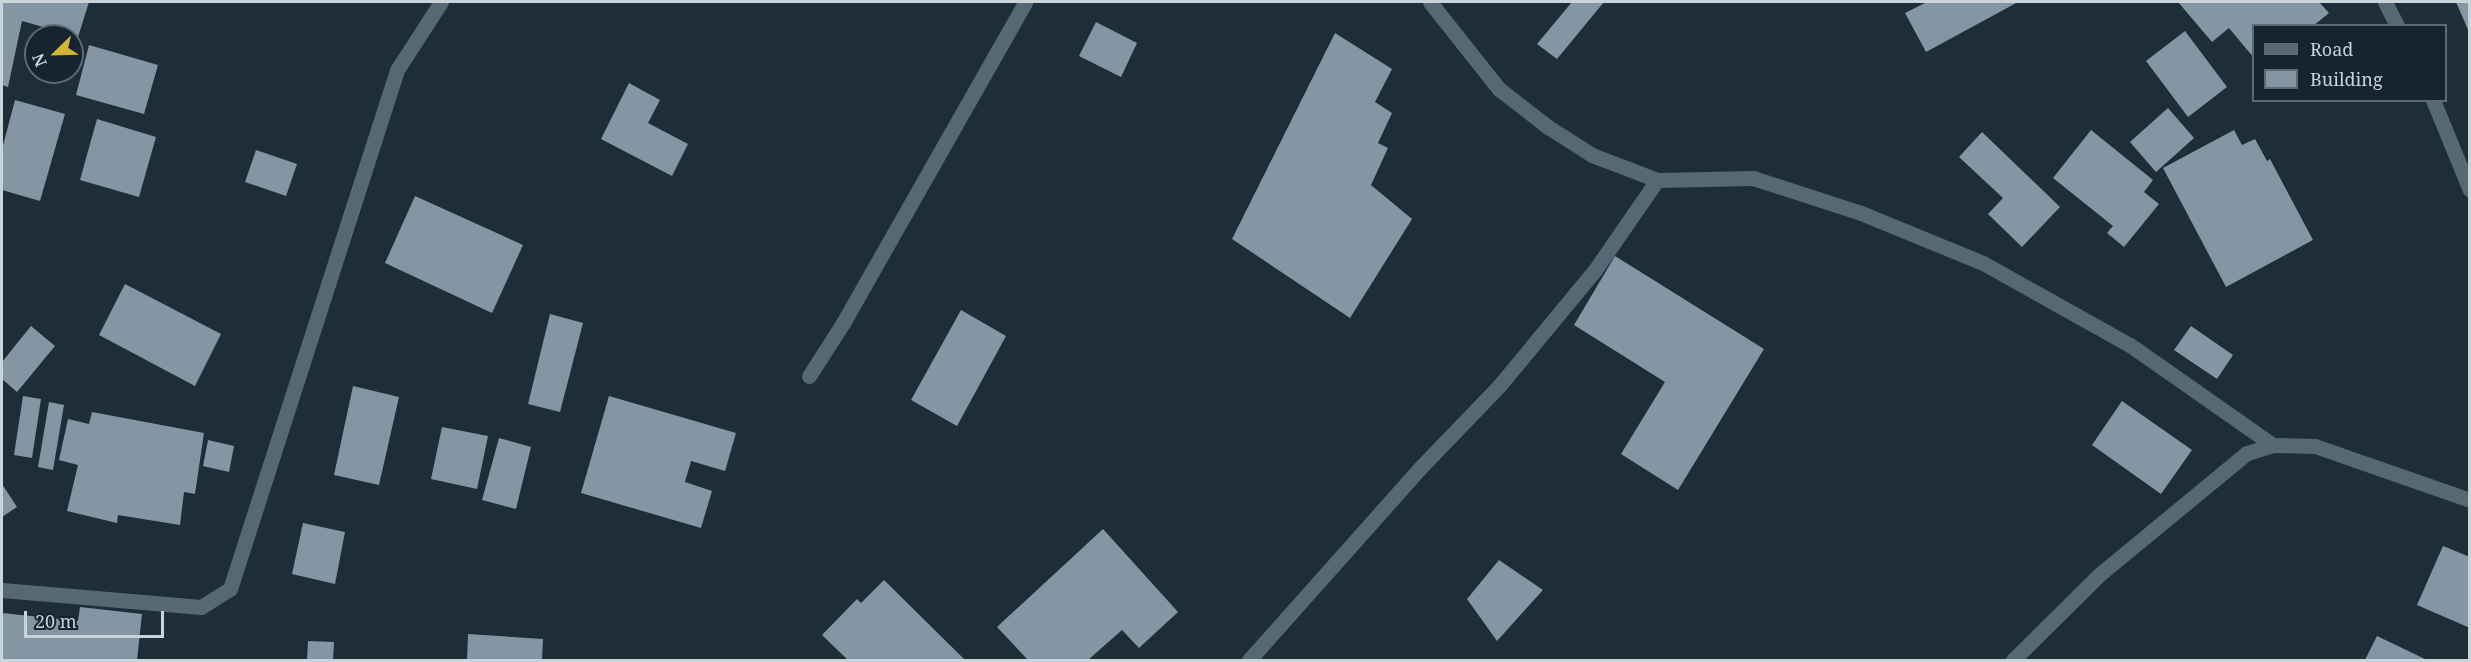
<!DOCTYPE html>
<style>
body{margin:0}
#map{position:relative;width:2471px;height:662px;overflow:hidden;background:#1e2e39;font-family:"Noto Serif",serif}
div>[style]{position:absolute}
.building>*{inset:0;background:#8496a4}
.street>*{height:15px;margin:-7.5px;padding:0 7.5px;transform-origin:7.5px;border-radius:7.5px;background:#576875}
span{translate:-50% -50%;white-space:nowrap;text-align:center;line-height:1.15;-webkit-text-stroke:6px #15242f;paint-order:stroke}
.frame{position:absolute;inset:0;border:3px solid #c9d3da;pointer-events:none}
.legend{position:absolute;left:2252px;top:24px;width:195px;height:78px;box-sizing:border-box;background:#15242f;border:2px solid #5d6a73;margin:0;padding:8px 10px;list-style:none;font-size:18px;color:#c9d3da}
.legend li{display:flex;align-items:center;gap:12px;height:30px}
.legend b{width:30px;border:2px solid #5d6a73}
.north{position:absolute;left:24px;top:24px;width:60px;height:60px;box-sizing:border-box;background:#15242f;border:2px solid #5d6a73;border-radius:50%;rotate:247deg;font-size:16px;font-weight:700;line-height:24px;text-align:center;color:#c9d3da}
.north::after{content:'';display:block;margin:auto;width:21px;height:27px;background:#d2b635;clip-path:polygon(50% 0,100% 100%,50% 72%,0 100%)}
.scale{position:absolute;left:24px;top:611px;width:140px;height:27px;box-sizing:border-box;border:3px solid #c9d3da;border-top:0;padding-left:8px;font-size:18px;line-height:21px;white-space:nowrap;color:#c9d3da;-webkit-text-stroke:4px #15242f;paint-order:stroke}
</style>
<div id="map">
<div class="building">
<div style="clip-path:polygon(2px 2px,89px 2px,78px 37px,22px 21px,8px 87px,2px 85px)"></div>
<div style="clip-path:polygon(1572px 2px,1604px 2px,1557px 59px,1537px 44px)"></div>
<div style="clip-path:polygon(1927px 2px,2018px 2px,1926px 52px,1905px 13px)"></div>
<div style="clip-path:polygon(2178px 2px,2319px 2px,2329px 13px,2313px 26px,2254px 26px,2254px 58px,2229px 28px,2212px 42px)"></div>
<div style="clip-path:polygon(2456px 2px,2469px 2px,2469px 32px)"></div>
<div style="clip-path:polygon(1096px 22px,1137px 43px,1121px 77px,1079px 56px)"></div>
<div style="clip-path:polygon(2185px 31px,2227px 87px,2188px 117px,2146px 61px)"></div>
<div style="clip-path:polygon(1335px 33px,1392px 69px,1375px 102px,1392px 113px,1378px 143px,1388px 148px,1371px 185px,1412px 219px,1350px 318px,1232px 239px)"></div>
<div style="clip-path:polygon(89px 45px,158px 65px,144px 114px,76px 95px)"></div>
<div style="clip-path:polygon(629px 83px,660px 100px,648px 123px,688px 144px,672px 176px,601px 139px)"></div>
<div style="clip-path:polygon(15px 100px,65px 114px,40px 201px,2px 190px,2px 149px)"></div>
<div style="clip-path:polygon(2168px 108px,2194px 138px,2156px 172px,2130px 142px)"></div>
<div style="clip-path:polygon(97px 119px,156px 137px,139px 197px,80px 180px)"></div>
<div style="clip-path:polygon(2091px 130px,2153px 180px,2144px 192px,2159px 204px,2124px 247px,2107px 233px,2113px 226px,2053px 178px)"></div>
<div style="clip-path:polygon(2234px 130px,2242px 145px,2255px 139px,2267px 161px,2270px 159px,2313px 240px,2226px 287px,2163px 168px)"></div>
<div style="clip-path:polygon(1982px 132px,2060px 207px,2022px 247px,1988px 214px,2003px 198px,1959px 157px)"></div>
<div style="clip-path:polygon(256px 150px,297px 164px,286px 196px,245px 182px)"></div>
<div style="clip-path:polygon(415px 196px,523px 245px,492px 313px,385px 263px)"></div>
<div style="clip-path:polygon(1615px 256px,1764px 349px,1678px 490px,1621px 454px,1665px 382px,1574px 325px)"></div>
<div style="clip-path:polygon(125px 284px,221px 334px,195px 386px,99px 335px)"></div>
<div style="clip-path:polygon(961px 310px,1006px 336px,957px 426px,911px 400px)"></div>
<div style="clip-path:polygon(550px 314px,583px 323px,560px 412px,528px 404px)"></div>
<div style="clip-path:polygon(31px 326px,55px 346px,17px 392px,2px 379px,2px 362px)"></div>
<div style="clip-path:polygon(2191px 326px,2233px 355px,2217px 379px,2174px 350px)"></div>
<div style="clip-path:polygon(353px 386px,399px 397px,379px 485px,334px 475px)"></div>
<div style="clip-path:polygon(23px 396px,41px 399px,32px 458px,14px 455px)"></div>
<div style="clip-path:polygon(609px 396px,736px 433px,725px 471px,691px 461px,685px 482px,712px 491px,701px 528px,581px 493px)"></div>
<div style="clip-path:polygon(2122px 401px,2192px 450px,2161px 494px,2092px 445px)"></div>
<div style="clip-path:polygon(49px 402px,64px 405px,53px 470px,38px 467px)"></div>
<div style="clip-path:polygon(92px 412px,204px 433px,195px 494px,184px 492px,180px 525px,118px 515px,117px 523px,67px 511px,78px 465px,59px 460px,68px 419px,89px 424px)"></div>
<div style="clip-path:polygon(442px 427px,488px 436px,477px 489px,431px 479px)"></div>
<div style="clip-path:polygon(499px 438px,531px 447px,516px 509px,482px 500px)"></div>
<div style="clip-path:polygon(208px 440px,234px 446px,229px 472px,203px 466px)"></div>
<div style="clip-path:polygon(2px 484px,17px 507px,2px 517px)"></div>
<div style="clip-path:polygon(303px 523px,345px 532px,335px 584px,292px 574px)"></div>
<div style="clip-path:polygon(1103px 529px,1178px 612px,1139px 648px,1122px 630px,1088px 660px,1028px 660px,997px 627px)"></div>
<div style="clip-path:polygon(2443px 546px,2470px 557px,2470px 628px,2417px 605px)"></div>
<div style="clip-path:polygon(1499px 560px,1543px 590px,1497px 641px,1467px 599px)"></div>
<div style="clip-path:polygon(884px 580px,965px 660px,848px 660px,822px 635px,857px 599px,861px 603px)"></div>
<div style="clip-path:polygon(80px 607px,142px 614px,137px 660px,2px 660px,2px 613px,78px 621px)"></div>
<div style="clip-path:polygon(468px 634px,543px 639px,542px 660px,467px 660px)"></div>
<div style="clip-path:polygon(2377px 636px,2427px 660px,2365px 660px)"></div>
<div style="clip-path:polygon(308px 641px,334px 642px,333px 660px,307px 660px)"></div>
</div>
<div class="street">
<div style="left:1430px;top:2px;width:111px;rotate:51.6deg"></div>
<div style="left:1499px;top:89px;width:62px;rotate:37.8deg"></div>
<div style="left:1548px;top:127px;width:52px;rotate:32.5deg"></div>
<div style="left:1592px;top:155px;width:70px;rotate:21deg"></div>
<div style="left:1657px;top:180px;width:96px;rotate:-1.2deg"></div>
<div style="left:1753px;top:178px;width:114px;rotate:18deg"></div>
<div style="left:1861px;top:213px;width:132px;rotate:22.3deg"></div>
<div style="left:1983px;top:263px;width:168px;rotate:29.2deg"></div>
<div style="left:2130px;top:345px;width:174px;rotate:35deg"></div>
<div style="left:2385px;top:2px;width:27px;rotate:63deg"></div>
<div style="left:2433px;top:100px;width:97px;rotate:67.7deg"></div>
<div style="left:809px;top:376px;width:63px;rotate:-57.3deg"></div>
<div style="left:843px;top:323px;width:369px;rotate:-60.4deg"></div>
<div style="left:2px;top:590px;width:200px;rotate:4.9deg"></div>
<div style="left:201px;top:607px;width:34px;rotate:-32deg"></div>
<div style="left:230px;top:589px;width:545px;rotate:-72.16deg"></div>
<div style="left:397px;top:70px;width:81px;rotate:-57.1deg"></div>
<div style="left:1249px;top:660px;width:257px;rotate:-48.3deg"></div>
<div style="left:1420px;top:468px;width:114px;rotate:-46.1deg"></div>
<div style="left:1499px;top:386px;width:151px;rotate:-50.4deg"></div>
<div style="left:1595px;top:270px;width:109px;rotate:-55.4deg"></div>
<div style="left:2013px;top:660px;width:122px;rotate:-44.7deg"></div>
<div style="left:2100px;top:574px;width:190px;rotate:-39.5deg"></div>
<div style="left:2247px;top:453px;width:27px;rotate:-17deg"></div>
<div style="left:2273px;top:445px;width:42px;rotate:1.4deg"></div>
<div style="left:2315px;top:446px;width:164px;rotate:19.2deg"></div>
</div>
<div class="frame"></div>
<ul class="legend">
<li><b style="height:8px;background:#576875"></b>Road</li>
<li><b style="height:16px;background:#8496a4"></b>Building</li>
</ul>
<div class="north">N</div>
<div class="scale">20 m</div>
</div>
